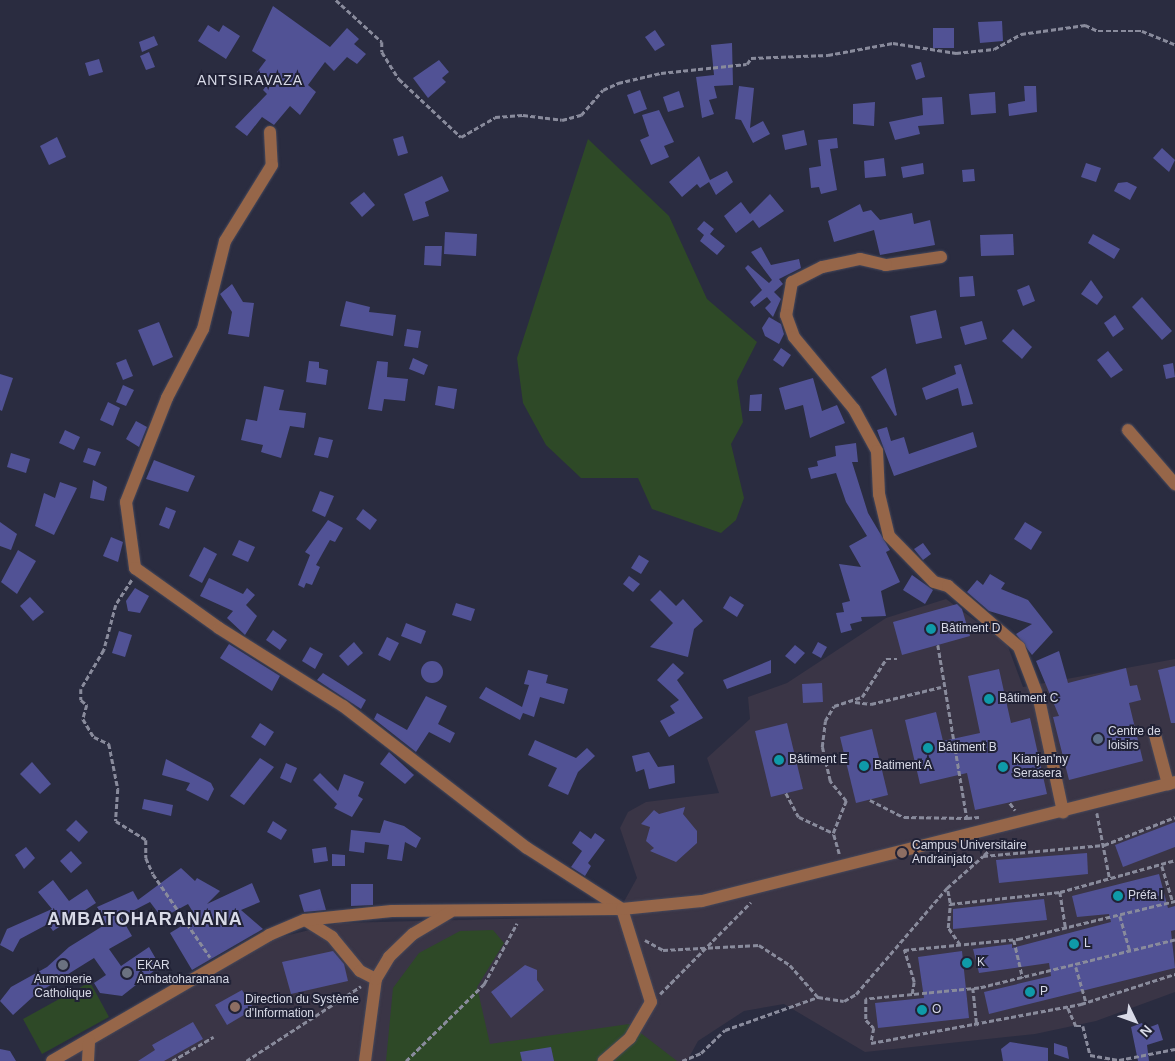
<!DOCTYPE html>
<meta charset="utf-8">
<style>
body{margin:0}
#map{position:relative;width:1175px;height:1061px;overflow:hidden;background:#2a2c40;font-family:Arial,sans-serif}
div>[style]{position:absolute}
.education>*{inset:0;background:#3a3546}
.green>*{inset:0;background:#2e4927}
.building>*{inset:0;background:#515295}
.round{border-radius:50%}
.path>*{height:2.5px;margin-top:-1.25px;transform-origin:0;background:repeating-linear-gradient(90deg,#898b9c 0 5px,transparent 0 7.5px)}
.roads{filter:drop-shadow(0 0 1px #46485b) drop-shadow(0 0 1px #46485b)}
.minor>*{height:12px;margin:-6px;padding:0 6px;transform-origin:6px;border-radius:6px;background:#966649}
.dots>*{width:14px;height:14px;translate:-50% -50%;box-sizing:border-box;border:2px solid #212236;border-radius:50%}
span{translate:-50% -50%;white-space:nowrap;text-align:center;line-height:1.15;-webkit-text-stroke:4px #212236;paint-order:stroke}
.poi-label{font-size:12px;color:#d8dae7}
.left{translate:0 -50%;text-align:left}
.neighbourhood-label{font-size:14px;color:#d8dae7;letter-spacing:1px}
.district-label{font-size:18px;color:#d8dae7;font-weight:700;letter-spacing:1px}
.north{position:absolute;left:1110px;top:996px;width:50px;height:50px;-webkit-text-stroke:4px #212236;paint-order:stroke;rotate:132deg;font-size:14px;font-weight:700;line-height:20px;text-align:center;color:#d8dae7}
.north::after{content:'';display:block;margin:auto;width:18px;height:22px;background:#d8dae7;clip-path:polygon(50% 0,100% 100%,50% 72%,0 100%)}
</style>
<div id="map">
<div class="education">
<div style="clip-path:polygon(946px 599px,1007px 644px,1023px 687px,1175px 659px,1175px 992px,1096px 1021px,1035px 1034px,865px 1052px,784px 1004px,744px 1011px,698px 1041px,687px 1061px,62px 1061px,272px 939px,339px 923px,616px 916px,637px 878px,620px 828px,628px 812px,646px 802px,719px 793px,707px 758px,750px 719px,748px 697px,787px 683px,886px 618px)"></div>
</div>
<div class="green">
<div style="clip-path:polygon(588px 139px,669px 216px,707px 299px,757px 342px,737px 381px,743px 422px,731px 444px,744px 498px,736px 520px,721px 533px,652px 509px,638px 478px,581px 478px,546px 445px,523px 403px,517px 358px)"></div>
<div style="clip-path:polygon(493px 930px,504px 943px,477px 987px,490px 1044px,629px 1024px,677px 1061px,386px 1061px,393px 988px,419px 953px,460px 931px)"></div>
<div style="clip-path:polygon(90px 982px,109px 1017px,42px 1054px,23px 1019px)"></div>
</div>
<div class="building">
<div style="clip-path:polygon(273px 6px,330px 47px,347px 28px,359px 39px,354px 44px,366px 54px,357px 64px,347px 57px,334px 71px,325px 62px,308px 85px,316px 92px,300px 115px,290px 106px,274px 125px,262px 117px,247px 136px,235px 127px,267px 94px,263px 90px,270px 81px,257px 72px,266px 60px,252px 51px)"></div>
<div style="clip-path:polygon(1002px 21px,1003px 41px,980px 43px,978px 22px)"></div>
<div style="clip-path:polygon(208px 25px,219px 32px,223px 25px,240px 36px,226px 59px,198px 41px)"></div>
<div style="clip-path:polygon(933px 28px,954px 28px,954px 48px,933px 48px)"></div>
<div style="clip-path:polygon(655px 30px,665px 45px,655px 51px,645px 37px)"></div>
<div style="clip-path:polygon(154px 36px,158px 45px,142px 52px,139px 42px)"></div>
<div style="clip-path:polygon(732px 43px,733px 85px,714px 86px,717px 98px,709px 100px,714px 114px,702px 118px,696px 77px,714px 75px,711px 45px)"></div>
<div style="clip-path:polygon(149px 52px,155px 67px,146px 70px,140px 56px)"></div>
<div style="clip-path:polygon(99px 59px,103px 72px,89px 76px,85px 63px)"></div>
<div style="clip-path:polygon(439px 60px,449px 72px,442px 78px,446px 82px,428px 98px,413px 78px)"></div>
<div style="clip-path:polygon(921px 62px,925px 77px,916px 80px,911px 65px)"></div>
<div style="clip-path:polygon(739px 86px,754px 88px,750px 128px,763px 121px,770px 134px,753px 143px,741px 120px,735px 119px)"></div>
<div style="clip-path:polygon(1024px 86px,1036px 86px,1037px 112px,1009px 116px,1008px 104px,1025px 101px)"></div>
<div style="clip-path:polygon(640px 90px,647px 109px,634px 114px,627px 95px)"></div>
<div style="clip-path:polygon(679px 91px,684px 107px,668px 112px,663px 97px)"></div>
<div style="clip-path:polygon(995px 92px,996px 113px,971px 115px,969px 94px)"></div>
<div style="clip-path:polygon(942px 97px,944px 124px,918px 126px,920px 134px,895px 140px,889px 122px,923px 115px,922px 98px)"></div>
<div style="clip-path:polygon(875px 102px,874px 126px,853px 124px,853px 104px)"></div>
<div style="clip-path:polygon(659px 110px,674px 142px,664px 146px,669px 157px,651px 165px,640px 140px,649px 136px,642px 115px)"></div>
<div style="clip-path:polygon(804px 130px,807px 145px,785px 150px,782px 135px)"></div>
<div style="clip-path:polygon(403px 136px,408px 153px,398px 156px,393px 139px)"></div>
<div style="clip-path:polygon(57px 137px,66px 157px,49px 165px,40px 146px)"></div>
<div style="clip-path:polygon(837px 138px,838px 148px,830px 149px,837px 190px,821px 194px,819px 187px,811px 188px,809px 168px,821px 166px,818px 140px)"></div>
<div style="clip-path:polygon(1162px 148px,1175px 160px,1169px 172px,1153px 158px)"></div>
<div style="clip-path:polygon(699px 156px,710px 180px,727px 171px,733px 182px,716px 195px,709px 182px,700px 188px,697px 184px,682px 197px,669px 182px)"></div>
<div style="clip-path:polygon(884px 158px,886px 176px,865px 178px,864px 161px)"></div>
<div style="clip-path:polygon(923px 163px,924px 174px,903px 178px,901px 167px)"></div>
<div style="clip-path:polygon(1086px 163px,1101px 168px,1096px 182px,1081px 177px)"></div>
<div style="clip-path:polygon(974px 169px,975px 181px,963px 182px,962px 170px)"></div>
<div style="clip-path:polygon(442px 176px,449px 191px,425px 202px,429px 216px,413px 221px,404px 194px)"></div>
<div style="clip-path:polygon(1127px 182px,1137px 187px,1130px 200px,1114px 191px,1118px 183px)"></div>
<div style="clip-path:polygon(364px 192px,375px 205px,362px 217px,350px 203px)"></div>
<div style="clip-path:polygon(770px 194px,784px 211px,759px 228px,753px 220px,736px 233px,724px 216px,741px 202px,750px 214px)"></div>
<div style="clip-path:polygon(860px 204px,863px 212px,871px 210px,880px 220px,912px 213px,914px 224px,930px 220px,935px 245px,880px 255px,874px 230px,834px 242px,828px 221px)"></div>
<div style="clip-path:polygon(704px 221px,714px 229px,710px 234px,725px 246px,717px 255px,700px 241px,704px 235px,697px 229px)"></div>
<div style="clip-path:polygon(445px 232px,477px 234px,476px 256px,444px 254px)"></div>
<div style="clip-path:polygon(1013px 234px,1014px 255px,981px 256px,980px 235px)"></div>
<div style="clip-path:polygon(1093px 234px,1120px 249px,1114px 259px,1088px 243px)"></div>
<div style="clip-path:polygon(425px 246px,442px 246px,441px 266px,424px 265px)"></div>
<div style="clip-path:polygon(761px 247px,771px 265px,799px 259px,801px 268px,779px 279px,783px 284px,774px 292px,781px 299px,773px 317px,765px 308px,771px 302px,767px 297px,754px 307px,750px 302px,762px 290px,745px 268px,748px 265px,769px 283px,772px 280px,751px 252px)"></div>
<div style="clip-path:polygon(973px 276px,975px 296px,960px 297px,959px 277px)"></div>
<div style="clip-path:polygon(1091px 280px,1103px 297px,1097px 305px,1081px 294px)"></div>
<div style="clip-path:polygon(232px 284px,243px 302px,254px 303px,249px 337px,228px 334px,232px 312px,220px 294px)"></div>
<div style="clip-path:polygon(1029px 285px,1035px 301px,1023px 306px,1017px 290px)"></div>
<div style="clip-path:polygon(1142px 297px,1172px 331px,1162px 340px,1132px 307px)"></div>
<div style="clip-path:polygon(346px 301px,370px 307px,369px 312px,396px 315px,393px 336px,340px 326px)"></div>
<div style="clip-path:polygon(936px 310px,942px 338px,916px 344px,910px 316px)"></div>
<div style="clip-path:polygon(1115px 315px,1124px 329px,1113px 337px,1104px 323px)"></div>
<div style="clip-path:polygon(769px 317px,781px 324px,784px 334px,779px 344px,765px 336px,762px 328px)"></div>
<div style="clip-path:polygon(982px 321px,987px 339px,965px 345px,960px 327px)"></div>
<div style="clip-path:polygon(159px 322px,173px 357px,153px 366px,138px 330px)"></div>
<div style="clip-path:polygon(407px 329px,421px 331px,418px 348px,404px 346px)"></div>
<div style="clip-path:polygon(1013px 329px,1032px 347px,1022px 359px,1002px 341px)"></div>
<div style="clip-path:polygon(781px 348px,791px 355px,783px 367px,773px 360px)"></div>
<div style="clip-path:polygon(1108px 351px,1123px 370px,1111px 378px,1097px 360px)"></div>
<div style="clip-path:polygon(413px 358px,428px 365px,424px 375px,409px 369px)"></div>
<div style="clip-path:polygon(126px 359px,133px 376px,123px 380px,116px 363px)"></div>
<div style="clip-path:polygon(309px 361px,319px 362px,319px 368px,328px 370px,326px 385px,306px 382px)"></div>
<div style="clip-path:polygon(377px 361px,388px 362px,387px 377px,408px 379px,405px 401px,384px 399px,382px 411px,368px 409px)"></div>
<div style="clip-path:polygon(1173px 363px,1175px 377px,1166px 379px,1163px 365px)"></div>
<div style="clip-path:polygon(961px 364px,973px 404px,962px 406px,958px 388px,926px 400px,922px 388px,956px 374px,954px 366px)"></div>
<div style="clip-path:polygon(886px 368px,897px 415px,895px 416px,871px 377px)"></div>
<div style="clip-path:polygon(0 374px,13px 378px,2px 411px,0 410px)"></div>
<div style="clip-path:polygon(813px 378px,822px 411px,837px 405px,845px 423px,810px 438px,803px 405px,785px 410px,779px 388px)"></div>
<div style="clip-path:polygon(123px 385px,134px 390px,126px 406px,116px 402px)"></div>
<div style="clip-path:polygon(264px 386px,284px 390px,279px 410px,306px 413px,304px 428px,290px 426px,281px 458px,261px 452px,263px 445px,241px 440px,246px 419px,257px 421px)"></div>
<div style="clip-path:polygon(438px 386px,457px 389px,454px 409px,435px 405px)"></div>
<div style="clip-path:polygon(762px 394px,761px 411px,749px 411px,750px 395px)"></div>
<div style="clip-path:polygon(108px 402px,120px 408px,113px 426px,100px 420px)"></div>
<div style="clip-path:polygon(136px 421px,147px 427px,139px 447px,126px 439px)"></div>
<div style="clip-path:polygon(887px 427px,891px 441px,904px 437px,909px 454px,973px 432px,977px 447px,894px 476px,877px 430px)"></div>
<div style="clip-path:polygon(65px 430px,80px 437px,74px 450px,59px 443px)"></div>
<div style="clip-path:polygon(319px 437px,333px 440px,328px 458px,314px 455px)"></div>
<div style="clip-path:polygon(856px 443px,858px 462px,852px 462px,868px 513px,890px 550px,886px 552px,900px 582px,881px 591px,886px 616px,861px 617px,862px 621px,850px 624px,852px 630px,841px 633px,836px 613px,844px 612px,842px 603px,850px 601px,839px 564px,861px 567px,849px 546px,867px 536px,846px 502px,836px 473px,811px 479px,808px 468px,818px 466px,817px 461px,836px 456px,835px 446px)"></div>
<div style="clip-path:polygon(88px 448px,101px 452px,95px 466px,83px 462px)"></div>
<div style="clip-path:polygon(11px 453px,30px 459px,26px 473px,7px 467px)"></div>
<div style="clip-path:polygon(154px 460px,195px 476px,188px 492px,146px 479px)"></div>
<div style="clip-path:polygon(93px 480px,107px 487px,104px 501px,90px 498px)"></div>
<div style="clip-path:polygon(60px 482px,77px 488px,54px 535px,35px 526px,44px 493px,55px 498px)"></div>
<div style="clip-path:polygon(320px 491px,334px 496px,325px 517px,312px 511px)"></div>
<div style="clip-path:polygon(166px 507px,176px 511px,169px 529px,159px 525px)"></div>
<div style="clip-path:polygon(363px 509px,377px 520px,370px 530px,356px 519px)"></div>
<div style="clip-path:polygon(328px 520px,343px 528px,335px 542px,330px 540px,316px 565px,320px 567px,312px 585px,306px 583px,304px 588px,298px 585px,310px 555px,305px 552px)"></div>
<div style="clip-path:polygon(0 522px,17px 534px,11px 550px,0 546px)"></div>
<div style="clip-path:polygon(1025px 522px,1042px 532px,1031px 550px,1014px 539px)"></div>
<div style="clip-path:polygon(111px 537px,123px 542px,118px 562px,103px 556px)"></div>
<div style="clip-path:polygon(239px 540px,255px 547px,248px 562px,232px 555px)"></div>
<div style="clip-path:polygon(923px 543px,931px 554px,923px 560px,914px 549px)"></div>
<div style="clip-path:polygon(204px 547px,217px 554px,202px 583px,189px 576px)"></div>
<div style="clip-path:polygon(18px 550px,36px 561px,17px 594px,1px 582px)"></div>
<div style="clip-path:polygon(639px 555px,649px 561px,641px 574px,631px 568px)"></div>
<div style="clip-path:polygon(990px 574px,1005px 583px,1001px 589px,1028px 600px,1053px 632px,1032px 655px,1016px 634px,1032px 624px,989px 611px,967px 592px,977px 580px,983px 585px)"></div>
<div style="clip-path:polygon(912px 575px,933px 590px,925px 604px,903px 590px)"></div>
<div style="clip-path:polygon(629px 576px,640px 584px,633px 592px,623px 584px)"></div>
<div style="clip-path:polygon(209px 578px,243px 594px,247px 588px,255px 595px,246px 605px,257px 616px,245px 635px,227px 618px,233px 611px,200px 596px)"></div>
<div style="clip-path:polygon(135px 588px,149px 596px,140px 613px,128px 611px,126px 601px)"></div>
<div style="clip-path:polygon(660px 590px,676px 606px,683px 599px,703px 621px,694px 629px,688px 657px,650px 647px,673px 623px,650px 600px)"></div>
<div style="clip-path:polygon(730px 596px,744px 605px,737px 617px,723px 608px)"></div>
<div style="clip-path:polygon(30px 597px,44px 612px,33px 621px,20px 606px)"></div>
<div style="clip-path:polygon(456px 603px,475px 609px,471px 621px,452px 615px)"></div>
<div style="clip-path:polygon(957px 604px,962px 609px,970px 636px,902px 655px,893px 622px)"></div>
<div style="clip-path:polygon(406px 623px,426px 631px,421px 644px,401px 636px)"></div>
<div style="clip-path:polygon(273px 630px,287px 640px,280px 650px,266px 640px)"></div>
<div style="clip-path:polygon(119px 631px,132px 635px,125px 657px,112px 653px)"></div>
<div style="clip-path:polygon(387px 637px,399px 643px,390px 661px,378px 655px)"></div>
<div style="clip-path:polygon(354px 642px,363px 653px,348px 666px,339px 656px)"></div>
<div style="clip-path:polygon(818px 642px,827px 647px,821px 658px,812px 653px)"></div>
<div style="clip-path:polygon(229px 644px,280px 676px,272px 691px,220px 658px)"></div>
<div style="clip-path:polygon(795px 645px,805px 653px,795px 664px,785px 656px)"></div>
<div style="clip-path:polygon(310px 647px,323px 654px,315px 669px,302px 661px)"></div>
<div style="clip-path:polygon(1059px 651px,1068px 683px,1126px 668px,1130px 686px,1137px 685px,1141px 700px,1129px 703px,1143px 761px,1069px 780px,1053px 717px,1059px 716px,1036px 661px)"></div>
<div style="clip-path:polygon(771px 660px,771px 673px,727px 689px,723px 680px)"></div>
<div class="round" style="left:421px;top:661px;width:22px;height:22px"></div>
<div style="clip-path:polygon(673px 663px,684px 673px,677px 680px,703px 718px,669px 737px,660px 721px,675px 713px,670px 706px,679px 700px,657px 680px)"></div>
<div style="clip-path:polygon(1175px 666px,1175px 723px,1171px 723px,1158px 670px)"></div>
<div style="clip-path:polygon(999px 669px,1011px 723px,1030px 718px,1047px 794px,975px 810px,967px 773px,920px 784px,905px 720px,936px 712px,943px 741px,980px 733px,968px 676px)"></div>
<div style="clip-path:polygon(528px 670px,548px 675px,546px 683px,568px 689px,564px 704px,540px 697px,534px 717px,523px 713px,520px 720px,479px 698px,486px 687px,522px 707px,529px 685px,524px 684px)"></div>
<div style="clip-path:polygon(323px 673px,366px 700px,361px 709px,317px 680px)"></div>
<div style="clip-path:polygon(822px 683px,823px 702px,803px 703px,802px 684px)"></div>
<div style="clip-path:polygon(426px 696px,447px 706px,438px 724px,455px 733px,450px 743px,429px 732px,416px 752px,374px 719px,377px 713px,407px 730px)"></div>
<div style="clip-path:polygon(260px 723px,274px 732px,265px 746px,251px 737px)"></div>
<div style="clip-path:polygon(787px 723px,803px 789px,771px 797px,755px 731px)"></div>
<div style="clip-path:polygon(872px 729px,888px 795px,856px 803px,840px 737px)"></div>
<div style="clip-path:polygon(535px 740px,576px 758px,587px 748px,595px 756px,578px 772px,568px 795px,548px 786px,557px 768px,528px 755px)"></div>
<div style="clip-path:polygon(389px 752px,414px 775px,405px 784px,380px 764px)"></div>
<div style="clip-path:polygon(649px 752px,658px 767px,674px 765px,675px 783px,649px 789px,644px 769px,636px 772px,632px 756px)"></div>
<div style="clip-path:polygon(260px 758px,274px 767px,244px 805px,230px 796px)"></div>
<div style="clip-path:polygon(166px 759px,211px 783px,214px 789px,208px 801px,186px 790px,190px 783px,162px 775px)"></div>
<div style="clip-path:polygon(32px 762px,51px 784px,40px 794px,20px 774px)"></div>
<div style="clip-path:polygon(286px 763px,297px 768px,291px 783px,280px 778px)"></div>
<div style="clip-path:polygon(320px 773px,338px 791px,344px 774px,364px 782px,358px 796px,363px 799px,352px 817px,334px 808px,337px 804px,313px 780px)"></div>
<div style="clip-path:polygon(144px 799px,173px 805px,171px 816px,142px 809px)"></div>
<div style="clip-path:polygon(685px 807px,683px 814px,697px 831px,697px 843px,676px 862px,650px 851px,654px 848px,646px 841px,650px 827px,641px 824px,654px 810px,659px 814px)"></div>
<div style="clip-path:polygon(76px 820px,88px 832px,79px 842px,66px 830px)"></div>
<div style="clip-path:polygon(384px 820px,404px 826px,421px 838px,416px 848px,405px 842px,402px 861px,387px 859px,389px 845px,365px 842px,364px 853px,349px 851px,351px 830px,380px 833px)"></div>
<div style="clip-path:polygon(273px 821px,287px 830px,281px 840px,267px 832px)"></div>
<div style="clip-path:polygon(1175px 822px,1175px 847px,1123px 867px,1115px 845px)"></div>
<div style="clip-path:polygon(580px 831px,591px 839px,595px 833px,605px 840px,588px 863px,591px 866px,585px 876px,571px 867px,582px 851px,572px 843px)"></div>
<div style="clip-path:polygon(26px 847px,35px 858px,24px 869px,15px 855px)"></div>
<div style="clip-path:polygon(326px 847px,328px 861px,314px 863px,312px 849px)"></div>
<div style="clip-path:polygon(71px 851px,82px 863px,71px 873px,60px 861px)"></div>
<div style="clip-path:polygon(1087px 853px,1088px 874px,999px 883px,996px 860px)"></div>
<div style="clip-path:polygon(332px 854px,345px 855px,345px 866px,332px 866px)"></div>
<div style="clip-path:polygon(181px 868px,195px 881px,197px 878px,220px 891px,207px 904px,252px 883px,260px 902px,241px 910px,263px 929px,192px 970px,170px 933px,196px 917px,188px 904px,162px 918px,150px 902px,121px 917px,132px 936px,109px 949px,121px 966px,149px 947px,160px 966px,122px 996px,100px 993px,94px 983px,106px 975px,94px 958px,36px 994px,13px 1015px,0 1001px,11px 987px,47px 967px,69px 947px,106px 924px,97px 907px,133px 891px,138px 900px)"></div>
<div style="clip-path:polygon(1159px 874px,1168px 908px,1175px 906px,1175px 930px,1171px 931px,1175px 968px,989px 1014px,984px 992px,1051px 976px,1049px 963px,979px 973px,973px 949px,1012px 944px,1012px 948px,1111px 922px,1109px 914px,1077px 917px,1072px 896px)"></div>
<div style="clip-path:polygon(53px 880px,69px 901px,87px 889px,96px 903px,53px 931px,48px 924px,20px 939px,13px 952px,0 945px,7px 929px,52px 909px,38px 892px)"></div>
<div style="clip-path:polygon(351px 884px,373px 884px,373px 905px,351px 906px)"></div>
<div style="clip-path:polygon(320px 889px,326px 910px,304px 912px,299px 895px)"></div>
<div style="clip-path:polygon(1044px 899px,1047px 920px,953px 929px,953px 909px)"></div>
<div style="clip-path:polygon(333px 951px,344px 964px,348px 981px,291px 994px,282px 962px)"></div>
<div style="clip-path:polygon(962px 951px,969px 1018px,878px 1028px,875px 1003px,924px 998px,918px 957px)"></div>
<div style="clip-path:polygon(525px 965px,537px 970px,537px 980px,544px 990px,511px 1018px,491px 992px)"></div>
<div style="clip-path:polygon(242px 990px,254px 1009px,227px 1025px,215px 1005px)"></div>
<div style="clip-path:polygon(193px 1022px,203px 1039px,164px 1061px,138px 1061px,155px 1050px,152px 1045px)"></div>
<div style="clip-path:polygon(1142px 1023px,1145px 1029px,1158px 1024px,1163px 1040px,1147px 1045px,1149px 1061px,1138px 1061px,1131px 1027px)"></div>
<div style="clip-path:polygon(1010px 1042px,1048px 1048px,1048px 1061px,1003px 1061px,1001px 1049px)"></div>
<div style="clip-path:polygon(1054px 1043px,1067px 1047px,1069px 1059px,1054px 1054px)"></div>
<div style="clip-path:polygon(551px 1047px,554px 1061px,522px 1061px,520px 1052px)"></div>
<div style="clip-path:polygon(0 1049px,10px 1051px,16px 1061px,0 1061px)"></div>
</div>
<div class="path">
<div style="left:336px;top:0;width:62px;rotate:42.4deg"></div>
<div style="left:382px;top:42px;width:10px;rotate:90deg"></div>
<div style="left:382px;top:52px;width:32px;rotate:58deg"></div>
<div style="left:399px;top:79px;width:85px;rotate:43.1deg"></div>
<div style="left:461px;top:137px;width:39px;rotate:-30deg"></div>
<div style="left:495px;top:117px;width:28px;rotate:-4deg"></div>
<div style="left:523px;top:115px;width:39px;rotate:7deg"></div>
<div style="left:562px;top:120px;width:20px;rotate:-15deg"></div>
<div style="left:581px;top:115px;width:33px;rotate:-49deg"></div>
<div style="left:603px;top:90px;width:17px;rotate:-25deg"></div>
<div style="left:618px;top:83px;width:44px;rotate:-13.1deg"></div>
<div style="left:661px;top:73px;width:86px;rotate:-6deg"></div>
<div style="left:747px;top:64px;width:7px;rotate:-56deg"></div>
<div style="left:751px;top:58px;width:77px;rotate:-2.2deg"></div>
<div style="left:828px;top:55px;width:66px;rotate:-10.5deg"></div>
<div style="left:893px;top:43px;width:64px;rotate:9deg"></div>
<div style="left:956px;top:53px;width:38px;rotate:-6deg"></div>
<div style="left:994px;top:49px;width:31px;rotate:-29deg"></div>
<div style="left:1021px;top:34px;width:65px;rotate:-8deg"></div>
<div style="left:1085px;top:25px;width:14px;rotate:25deg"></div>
<div style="left:1098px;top:31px;width:44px"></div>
<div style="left:1142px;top:31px;width:35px;rotate:22deg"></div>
<div style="left:132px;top:580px;width:30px;rotate:123deg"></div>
<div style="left:116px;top:605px;width:47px;rotate:104.9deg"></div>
<div style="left:104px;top:650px;width:45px;rotate:120.5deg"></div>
<div style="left:81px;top:689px;width:11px;rotate:90deg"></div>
<div style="left:81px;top:700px;width:8px;rotate:40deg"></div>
<div style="left:87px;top:705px;width:15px;rotate:106deg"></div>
<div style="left:83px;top:719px;width:21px;rotate:59deg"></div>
<div style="left:94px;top:737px;width:17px;rotate:25deg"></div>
<div style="left:109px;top:744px;width:46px;rotate:78.7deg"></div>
<div style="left:118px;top:789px;width:32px;rotate:94deg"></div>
<div style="left:116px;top:821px;width:36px;rotate:32deg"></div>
<div style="left:146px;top:840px;width:18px;rotate:90deg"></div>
<div style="left:146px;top:858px;width:17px;rotate:66deg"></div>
<div style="left:153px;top:874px;width:101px;rotate:55.5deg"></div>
<div style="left:938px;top:645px;width:175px;rotate:80.5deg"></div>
<div style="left:967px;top:818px;width:12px;rotate:-5deg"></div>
<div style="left:855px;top:702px;width:16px;rotate:7deg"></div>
<div style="left:871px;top:704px;width:72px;rotate:-13.7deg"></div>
<div style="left:786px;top:793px;width:27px;rotate:62deg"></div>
<div style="left:799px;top:817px;width:38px;rotate:25deg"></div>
<div style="left:870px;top:800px;width:38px;rotate:27deg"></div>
<div style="left:904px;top:817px;width:63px;rotate:0.9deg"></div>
<div style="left:1010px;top:803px;width:9px;rotate:54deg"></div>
<div style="left:1097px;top:813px;width:68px;rotate:79deg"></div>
<div style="left:839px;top:854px;width:22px;rotate:-106deg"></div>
<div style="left:833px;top:833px;width:35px;rotate:-68deg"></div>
<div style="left:846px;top:801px;width:26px;rotate:-129deg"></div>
<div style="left:830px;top:781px;width:35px;rotate:-103deg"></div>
<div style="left:822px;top:747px;width:26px;rotate:-83deg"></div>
<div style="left:825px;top:721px;width:17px;rotate:-59deg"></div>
<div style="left:834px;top:706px;width:29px;rotate:-18deg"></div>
<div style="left:862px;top:697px;width:45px;rotate:-57.7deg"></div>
<div style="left:886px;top:659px;width:11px"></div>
<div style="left:984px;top:855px;width:24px;rotate:-42deg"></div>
<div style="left:1162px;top:866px;width:38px;rotate:73deg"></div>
<div style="left:1060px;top:892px;width:36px;rotate:81deg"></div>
<div style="left:950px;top:903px;width:15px;rotate:-101deg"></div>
<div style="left:947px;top:888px;width:48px;rotate:-41.6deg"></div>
<div style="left:983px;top:856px;width:121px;rotate:-5.2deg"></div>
<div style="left:1104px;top:845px;width:76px;rotate:-21.5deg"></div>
<div style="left:1120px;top:916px;width:37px;rotate:74deg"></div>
<div style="left:645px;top:940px;width:21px;rotate:29deg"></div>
<div style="left:663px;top:950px;width:96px;rotate:-3deg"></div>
<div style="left:759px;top:945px;width:37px;rotate:33deg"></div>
<div style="left:790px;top:965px;width:43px;rotate:48.8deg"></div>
<div style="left:1014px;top:940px;width:39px;rotate:77deg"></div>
<div style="left:1175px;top:940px;width:202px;rotate:166.2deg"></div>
<div style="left:979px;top:988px;width:114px;rotate:174.4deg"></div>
<div style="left:866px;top:999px;width:21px;rotate:90deg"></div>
<div style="left:866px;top:1020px;width:11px;rotate:45deg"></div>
<div style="left:874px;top:1028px;width:15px;rotate:101deg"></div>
<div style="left:871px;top:1043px;width:214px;rotate:-10.5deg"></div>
<div style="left:1081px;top:1004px;width:99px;rotate:-17.7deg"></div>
<div style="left:960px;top:945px;width:21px;rotate:-125deg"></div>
<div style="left:948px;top:928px;width:24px;rotate:-85deg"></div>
<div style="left:950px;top:904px;width:111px;rotate:-6.2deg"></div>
<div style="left:1060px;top:892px;width:119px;rotate:-15.5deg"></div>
<div style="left:1076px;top:967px;width:36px;rotate:74deg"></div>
<div style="left:973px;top:988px;width:38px;rotate:84deg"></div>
<div style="left:660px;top:994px;width:129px;rotate:-45.3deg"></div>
<div style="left:912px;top:994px;width:12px;rotate:-81deg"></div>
<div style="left:914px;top:982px;width:34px;rotate:-107deg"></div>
<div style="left:904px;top:950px;width:115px;rotate:-5.5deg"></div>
<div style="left:1018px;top:939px;width:162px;rotate:-13.6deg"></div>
<div style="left:1068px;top:1008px;width:20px;rotate:66deg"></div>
<div style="left:1076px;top:1026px;width:7px"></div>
<div style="left:1083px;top:1026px;width:30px;rotate:76deg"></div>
<div style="left:1090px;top:1055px;width:29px;rotate:10deg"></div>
<div style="left:1119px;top:1060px;width:57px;rotate:-11.1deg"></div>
<div style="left:172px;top:1061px;width:48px;rotate:-30.3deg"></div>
<div style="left:246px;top:1061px;width:137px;rotate:-33.1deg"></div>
<div style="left:406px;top:1061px;width:110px;rotate:-44.6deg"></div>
<div style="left:484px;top:984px;width:69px;rotate:-61.6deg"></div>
<div style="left:682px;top:1061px;width:21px;rotate:-23deg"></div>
<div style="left:701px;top:1053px;width:33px;rotate:-44deg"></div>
<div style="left:725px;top:1030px;width:99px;rotate:-19.5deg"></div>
<div style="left:818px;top:997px;width:26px;rotate:9deg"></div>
<div style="left:844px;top:1001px;width:14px;rotate:-30deg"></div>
<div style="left:856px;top:994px;width:140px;rotate:-49.4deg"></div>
</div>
<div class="roads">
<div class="minor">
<div style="left:270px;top:132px;width:33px;rotate:87deg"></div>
<div style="left:272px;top:165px;width:89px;rotate:121.7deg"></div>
<div style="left:225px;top:241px;width:91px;rotate:104deg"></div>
<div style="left:203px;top:329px;width:78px;rotate:117.6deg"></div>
<div style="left:167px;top:398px;width:112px;rotate:111.5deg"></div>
<div style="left:126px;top:502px;width:67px;rotate:82.2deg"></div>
<div style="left:135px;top:568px;width:103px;rotate:35.5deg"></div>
<div style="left:219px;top:628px;width:146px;rotate:32.2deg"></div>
<div style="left:343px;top:706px;width:232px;rotate:37.7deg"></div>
<div style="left:527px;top:848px;width:113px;rotate:32.7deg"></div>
<div style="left:622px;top:909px;width:97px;rotate:72.7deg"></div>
<div style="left:651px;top:1002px;width:42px;rotate:120.3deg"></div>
<div style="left:630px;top:1038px;width:35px;rotate:139deg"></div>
<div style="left:941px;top:257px;width:56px;rotate:171.7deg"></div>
<div style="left:886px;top:265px;width:27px;rotate:-167deg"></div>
<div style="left:860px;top:259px;width:39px;rotate:168deg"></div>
<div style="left:822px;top:267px;width:34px;rotate:153deg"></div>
<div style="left:792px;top:282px;width:34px;rotate:100deg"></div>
<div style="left:786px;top:315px;width:23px;rotate:70deg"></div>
<div style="left:794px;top:337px;width:94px;rotate:50.2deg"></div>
<div style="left:854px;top:409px;width:48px;rotate:61.3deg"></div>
<div style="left:877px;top:451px;width:43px;rotate:87.3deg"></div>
<div style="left:879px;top:494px;width:43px;rotate:76.6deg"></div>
<div style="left:889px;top:536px;width:64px;rotate:45.6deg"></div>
<div style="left:934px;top:582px;width:15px;rotate:16deg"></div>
<div style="left:948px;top:586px;width:94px;rotate:40.7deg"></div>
<div style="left:1019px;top:647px;width:56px;rotate:69deg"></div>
<div style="left:1039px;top:699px;width:116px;rotate:78deg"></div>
<div style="left:1128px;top:430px;width:72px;rotate:49deg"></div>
<div style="left:1155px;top:735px;width:51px;rotate:75.1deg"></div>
<div style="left:305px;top:920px;width:32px;rotate:32deg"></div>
<div style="left:332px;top:937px;width:44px;rotate:50.5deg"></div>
<div style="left:360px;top:971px;width:18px;rotate:27deg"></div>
<div style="left:52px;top:1061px;width:251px;rotate:-30.1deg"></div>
<div style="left:269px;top:935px;width:39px;rotate:-23deg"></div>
<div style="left:305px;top:920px;width:87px;rotate:-5.9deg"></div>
<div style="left:392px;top:911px;width:230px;rotate:-0.5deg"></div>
<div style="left:622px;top:909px;width:80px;rotate:-5.7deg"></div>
<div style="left:702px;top:901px;width:488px;rotate:-14.1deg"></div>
<div style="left:88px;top:1061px;width:21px;rotate:-87deg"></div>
<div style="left:365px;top:1061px;width:83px;rotate:-82.4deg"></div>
<div style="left:376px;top:979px;width:26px;rotate:-59deg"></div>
<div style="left:389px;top:957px;width:33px;rotate:-44deg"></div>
<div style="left:413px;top:934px;width:43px;rotate:-30.7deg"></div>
</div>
</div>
<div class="dots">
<div style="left:931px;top:629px;background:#0f9aa8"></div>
<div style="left:989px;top:699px;background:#0f9aa8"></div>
<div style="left:1098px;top:739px;background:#5c6f8a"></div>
<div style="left:928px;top:748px;background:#0f9aa8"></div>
<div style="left:779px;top:760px;background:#0f9aa8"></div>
<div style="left:864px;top:766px;background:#0f9aa8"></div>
<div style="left:1003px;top:767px;background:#0f9aa8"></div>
<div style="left:902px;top:853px;background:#8d6e63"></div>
<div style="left:1118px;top:896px;background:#0f9aa8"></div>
<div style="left:1074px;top:944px;background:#0f9aa8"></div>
<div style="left:967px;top:963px;background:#0f9aa8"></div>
<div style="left:63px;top:965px;background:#6b7280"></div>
<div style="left:127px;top:973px;background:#6b7280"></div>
<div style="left:1030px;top:992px;background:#0f9aa8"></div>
<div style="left:235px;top:1007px;background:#8d6e63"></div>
<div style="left:922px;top:1010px;background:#0f9aa8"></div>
</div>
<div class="poi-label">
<span class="left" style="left:941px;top:629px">Bâtiment D</span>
<span class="left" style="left:999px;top:699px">Bâtiment C</span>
<span class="left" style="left:1108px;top:739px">Centre de<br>loisirs</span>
<span class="left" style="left:938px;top:748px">Bâtiment B</span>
<span class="left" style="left:789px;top:760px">Bâtiment E</span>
<span class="left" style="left:1013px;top:767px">Kianjan'ny<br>Serasera</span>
<span class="left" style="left:874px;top:766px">Batiment A</span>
<span class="left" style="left:912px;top:853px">Campus Universitaire<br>Andrainjato</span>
<span class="left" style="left:1128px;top:896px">Préfa I</span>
<span class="left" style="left:1084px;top:944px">L</span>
<span class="left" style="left:977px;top:963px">K</span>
<span class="left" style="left:137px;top:973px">EKAR<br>Ambatoharanana</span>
<span style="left:63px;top:987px">Aumonerie<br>Catholique</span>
<span class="left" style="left:1040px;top:992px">P</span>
<span class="left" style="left:245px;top:1007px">Direction du Système<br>d'Information</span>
<span class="left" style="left:932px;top:1010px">O</span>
</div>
<div class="neighbourhood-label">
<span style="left:250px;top:80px">ANTSIRAVAZA</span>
</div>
<div class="district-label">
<span style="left:145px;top:919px">AMBATOHARANANA</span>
</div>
<div class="north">N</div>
</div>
